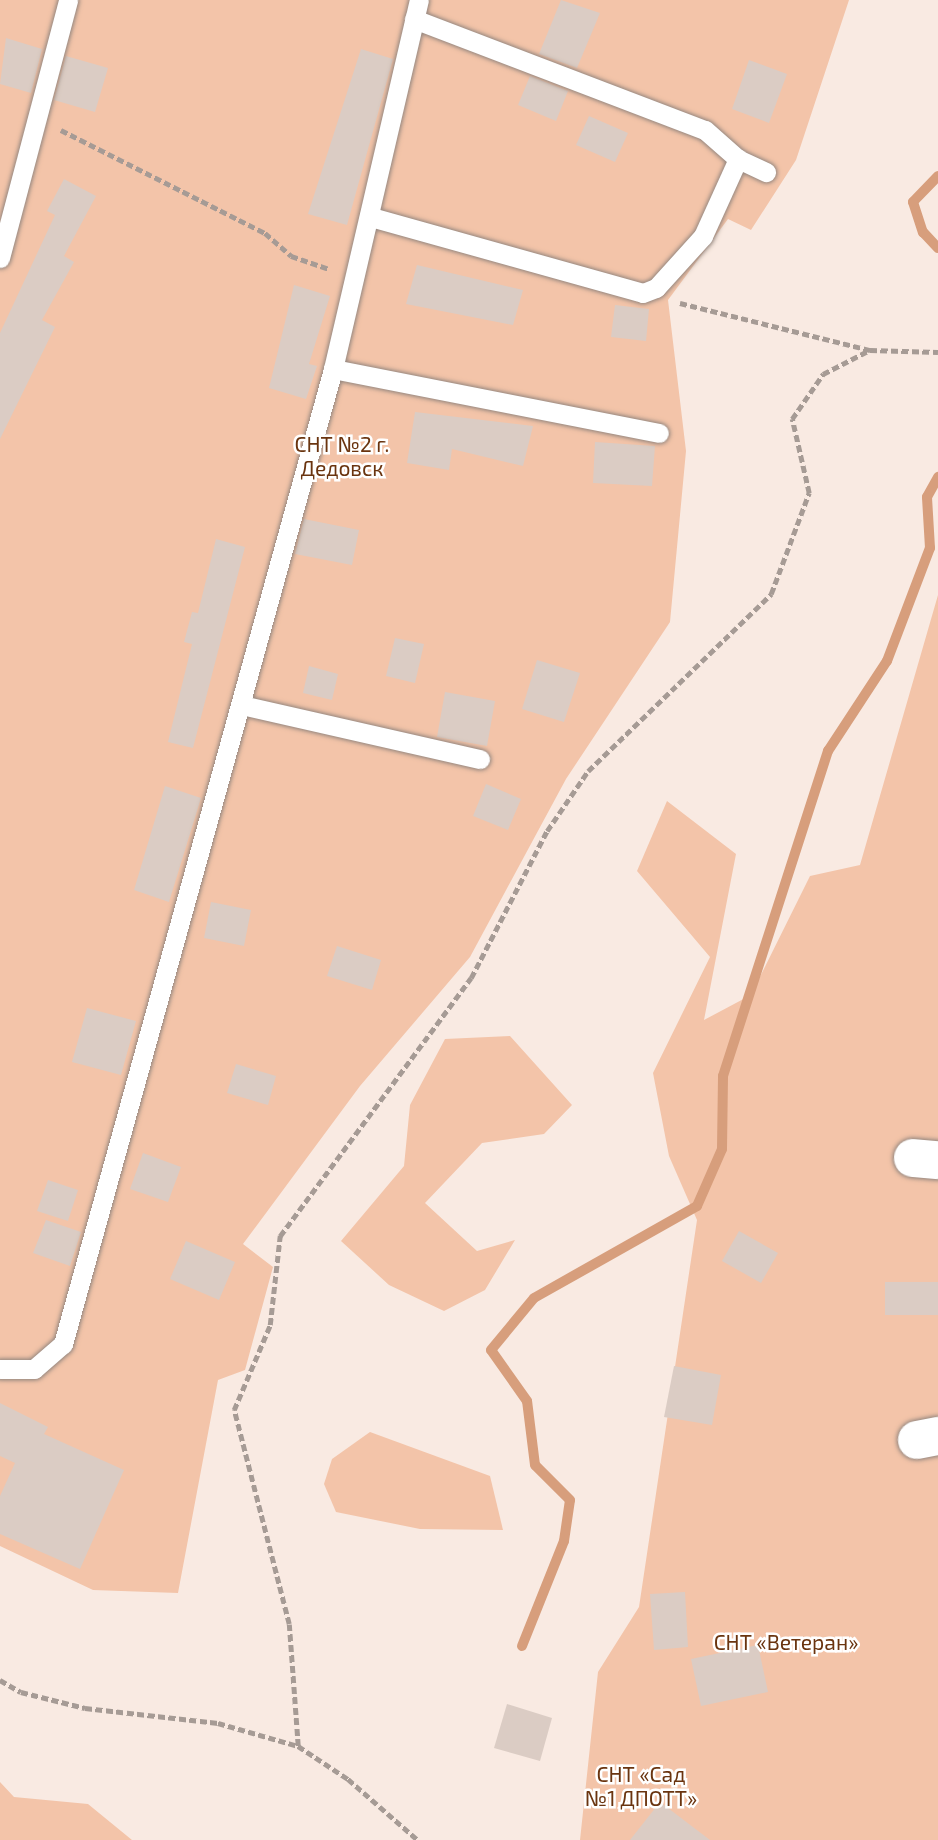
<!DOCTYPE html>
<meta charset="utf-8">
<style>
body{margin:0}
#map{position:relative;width:938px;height:1840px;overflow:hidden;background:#f9eae2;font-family:"Exo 2",sans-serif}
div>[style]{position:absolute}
.green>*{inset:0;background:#f3c4a9}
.stream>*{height:10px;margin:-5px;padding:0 5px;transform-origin:5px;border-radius:5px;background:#d79e7c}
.building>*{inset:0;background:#dbccc4}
.path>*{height:4.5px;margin-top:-2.25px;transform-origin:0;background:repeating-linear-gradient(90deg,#a69b95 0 7px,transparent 0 10.5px)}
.roads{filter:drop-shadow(0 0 2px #95877f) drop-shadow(0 0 2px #95877f)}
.service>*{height:19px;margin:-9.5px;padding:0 9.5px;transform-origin:9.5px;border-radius:9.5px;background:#fff}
.minor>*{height:38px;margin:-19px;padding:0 19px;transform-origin:19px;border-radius:19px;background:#fff}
span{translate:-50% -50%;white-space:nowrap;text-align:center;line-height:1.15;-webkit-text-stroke:5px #fff;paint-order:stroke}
.park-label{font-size:21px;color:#6a340f}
</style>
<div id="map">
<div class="green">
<div style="clip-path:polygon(0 0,849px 0,796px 160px,751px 230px,728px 219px,668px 300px,686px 451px,670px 622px,566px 779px,470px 957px,360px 1086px,243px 1244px,273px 1267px,245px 1370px,218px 1380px,178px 1593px,93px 1590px,0 1546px)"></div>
<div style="clip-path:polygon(938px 595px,938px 1840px,580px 1840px,598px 1672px,639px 1607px,697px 1220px,669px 1156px,653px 1073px,710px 957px,637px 871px,667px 801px,736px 854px,704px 1020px,751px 995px,810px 876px,860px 865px)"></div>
<div style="clip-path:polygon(510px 1036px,572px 1105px,544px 1134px,482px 1143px,425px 1203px,477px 1251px,515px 1240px,485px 1290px,444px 1311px,389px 1285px,341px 1241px,404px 1166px,410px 1105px,445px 1039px)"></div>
<div style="clip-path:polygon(370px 1432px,490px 1476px,503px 1530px,420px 1529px,336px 1512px,324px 1484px,332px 1459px)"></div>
<div style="clip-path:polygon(0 1782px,14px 1797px,88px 1804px,132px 1840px,0 1840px)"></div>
</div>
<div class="stream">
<div style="left:938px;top:176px;width:36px;rotate:134deg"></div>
<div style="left:913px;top:202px;width:32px;rotate:72deg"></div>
<div style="left:923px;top:232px;width:22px;rotate:47deg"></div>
<div style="left:522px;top:1646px;width:113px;rotate:-68.2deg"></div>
<div style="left:564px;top:1541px;width:41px;rotate:-81.7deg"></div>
<div style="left:570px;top:1500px;width:49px;rotate:-135deg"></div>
<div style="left:535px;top:1465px;width:64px;rotate:-97.1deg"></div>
<div style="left:527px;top:1401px;width:62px;rotate:-125.2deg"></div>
<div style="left:491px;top:1350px;width:67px;rotate:-50.4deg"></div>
<div style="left:534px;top:1298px;width:187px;rotate:-29.4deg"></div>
<div style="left:697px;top:1206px;width:62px;rotate:-66.3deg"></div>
<div style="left:722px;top:1149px;width:73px;rotate:-89.2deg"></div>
<div style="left:723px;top:1076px;width:342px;rotate:-72.1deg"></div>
<div style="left:828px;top:751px;width:108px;rotate:-56.8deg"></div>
<div style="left:887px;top:661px;width:121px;rotate:-69.2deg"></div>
<div style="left:930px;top:548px;width:51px;rotate:-93.4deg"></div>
<div style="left:927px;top:497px;width:23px;rotate:-61deg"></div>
</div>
<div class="building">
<div style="clip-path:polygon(561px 0,600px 13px,577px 68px,539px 54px)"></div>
<div style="clip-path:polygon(6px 38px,42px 49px,31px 93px,0 84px)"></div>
<div style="clip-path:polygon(361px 49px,393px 59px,347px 225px,308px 214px)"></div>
<div style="clip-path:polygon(66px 56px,108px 68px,95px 112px,54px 100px)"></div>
<div style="clip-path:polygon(749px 60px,787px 74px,769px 123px,732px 109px)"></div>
<div style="clip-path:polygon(530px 76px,568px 91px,556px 121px,518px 105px)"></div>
<div style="clip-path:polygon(589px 116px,628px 133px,615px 162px,576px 145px)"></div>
<div style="clip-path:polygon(64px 179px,96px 196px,64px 256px,74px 262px,42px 320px,55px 327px,0 439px,0 333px,55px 215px,47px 211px)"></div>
<div style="clip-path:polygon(417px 265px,523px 290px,513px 325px,406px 304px)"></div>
<div style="clip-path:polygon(294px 285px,330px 296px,309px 364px,317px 366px,306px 399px,269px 388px)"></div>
<div style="clip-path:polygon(615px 305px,649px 309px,646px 341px,611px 337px)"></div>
<div style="clip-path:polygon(415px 412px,533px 426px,523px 466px,452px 449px,449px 470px,407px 463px)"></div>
<div style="clip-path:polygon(595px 442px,655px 446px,652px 486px,593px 483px)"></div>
<div style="clip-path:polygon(304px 519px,359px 530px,352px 565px,295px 554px)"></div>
<div style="clip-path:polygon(216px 539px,245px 547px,193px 748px,168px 742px,192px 644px,184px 642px,192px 612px,198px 613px)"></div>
<div style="clip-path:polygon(395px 638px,424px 644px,415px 683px,386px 676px)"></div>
<div style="clip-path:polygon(537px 660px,580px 673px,564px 722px,522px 709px)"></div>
<div style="clip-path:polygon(309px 666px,338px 674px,332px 700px,303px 693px)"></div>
<div style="clip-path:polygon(445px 692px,495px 701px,487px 746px,437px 737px)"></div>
<div style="clip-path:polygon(486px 784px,521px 799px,508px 830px,473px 816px)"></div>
<div style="clip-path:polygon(165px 786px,201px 798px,169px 902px,134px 890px)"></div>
<div style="clip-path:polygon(211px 902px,251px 910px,244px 946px,204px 938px)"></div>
<div style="clip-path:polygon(337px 946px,381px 960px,372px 990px,327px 976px)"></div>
<div style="clip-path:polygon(87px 1008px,136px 1021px,121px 1075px,72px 1062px)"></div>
<div style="clip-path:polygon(236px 1064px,276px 1076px,268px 1105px,227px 1093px)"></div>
<div style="clip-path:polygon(143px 1153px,181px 1167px,168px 1202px,130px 1189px)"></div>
<div style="clip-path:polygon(48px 1180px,78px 1190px,68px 1221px,37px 1211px)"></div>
<div style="clip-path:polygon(46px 1220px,81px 1232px,70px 1266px,33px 1253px)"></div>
<div style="clip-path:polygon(739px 1231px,778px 1253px,761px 1283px,722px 1261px)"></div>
<div style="clip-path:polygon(186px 1241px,235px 1262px,219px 1300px,170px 1279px)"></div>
<div style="clip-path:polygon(885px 1282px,938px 1282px,938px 1315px,885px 1315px)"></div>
<div style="clip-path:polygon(674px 1366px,721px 1375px,712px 1425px,664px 1417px)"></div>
<div style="clip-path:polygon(0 1403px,48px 1427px,44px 1434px,124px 1470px,80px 1569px,0 1534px,0 1496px,15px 1463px,0 1456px)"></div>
<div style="clip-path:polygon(685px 1592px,688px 1647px,654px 1650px,650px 1594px)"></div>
<div style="clip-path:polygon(758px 1645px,768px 1692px,701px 1706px,691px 1659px)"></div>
<div style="clip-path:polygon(507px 1704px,552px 1718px,540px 1761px,494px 1748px)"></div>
<div style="clip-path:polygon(660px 1802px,710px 1840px,630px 1840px)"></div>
</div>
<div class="path">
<div style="left:61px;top:130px;width:229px;rotate:26.8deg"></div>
<div style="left:265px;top:233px;width:35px;rotate:41deg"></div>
<div style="left:291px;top:256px;width:40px;rotate:18.9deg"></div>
<div style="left:680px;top:303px;width:196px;rotate:13.9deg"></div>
<div style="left:870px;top:350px;width:68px;rotate:1.7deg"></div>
<div style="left:0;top:1680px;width:24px;rotate:30deg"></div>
<div style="left:21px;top:1692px;width:66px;rotate:14deg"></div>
<div style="left:85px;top:1708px;width:134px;rotate:6.4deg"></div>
<div style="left:218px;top:1723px;width:83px;rotate:16deg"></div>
<div style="left:298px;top:1746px;width:60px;rotate:33.4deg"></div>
<div style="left:348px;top:1779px;width:93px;rotate:41.1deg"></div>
<div style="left:298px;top:1746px;width:122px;rotate:-94.2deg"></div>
<div style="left:289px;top:1624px;width:221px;rotate:-104.4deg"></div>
<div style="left:234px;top:1410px;width:92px;rotate:-67deg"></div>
<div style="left:270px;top:1325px;width:90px;rotate:-83.6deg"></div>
<div style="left:280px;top:1236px;width:321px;rotate:-53.5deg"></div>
<div style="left:471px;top:978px;width:165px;rotate:-62.7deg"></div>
<div style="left:547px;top:831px;width:73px;rotate:-55.7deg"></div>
<div style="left:588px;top:771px;width:255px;rotate:-44deg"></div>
<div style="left:771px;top:594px;width:108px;rotate:-69.4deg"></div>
<div style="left:809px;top:493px;width:76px;rotate:-102.9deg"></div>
<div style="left:792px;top:419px;width:55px;rotate:-55.4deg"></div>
<div style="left:823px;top:374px;width:53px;rotate:-27.1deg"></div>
</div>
<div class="roads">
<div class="service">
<div style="left:414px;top:19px;width:311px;rotate:20.9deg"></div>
<div style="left:705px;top:130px;width:44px;rotate:41.3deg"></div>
<div style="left:738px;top:159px;width:31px;rotate:25deg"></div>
<div style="left:371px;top:217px;width:282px;rotate:15.6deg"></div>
<div style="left:643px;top:293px;width:14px;rotate:-21deg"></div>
<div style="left:656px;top:288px;width:70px;rotate:-47.9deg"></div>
<div style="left:703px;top:236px;width:85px;rotate:-65.6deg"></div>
<div style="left:0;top:258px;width:267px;rotate:-75.2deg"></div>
<div style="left:333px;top:369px;width:332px;rotate:11.1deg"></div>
<div style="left:242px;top:705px;width:244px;rotate:12.8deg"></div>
<div style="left:0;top:1369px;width:34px"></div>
<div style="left:34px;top:1369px;width:38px;rotate:-41deg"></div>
<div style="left:63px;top:1344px;width:1012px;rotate:-74.52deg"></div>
<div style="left:333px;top:369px;width:379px;rotate:-76.9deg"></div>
</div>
<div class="minor">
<div style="left:913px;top:1158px;width:25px;rotate:5deg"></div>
<div style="left:917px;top:1440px;width:21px;rotate:-11deg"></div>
</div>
</div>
<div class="park-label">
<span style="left:342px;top:456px">СНТ №2 г.<br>Дедовск</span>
<span style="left:786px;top:1642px">СНТ «Ветеран»</span>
<span style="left:641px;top:1786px">СНТ «Сад<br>№1 ДПОТТ»</span>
</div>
</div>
